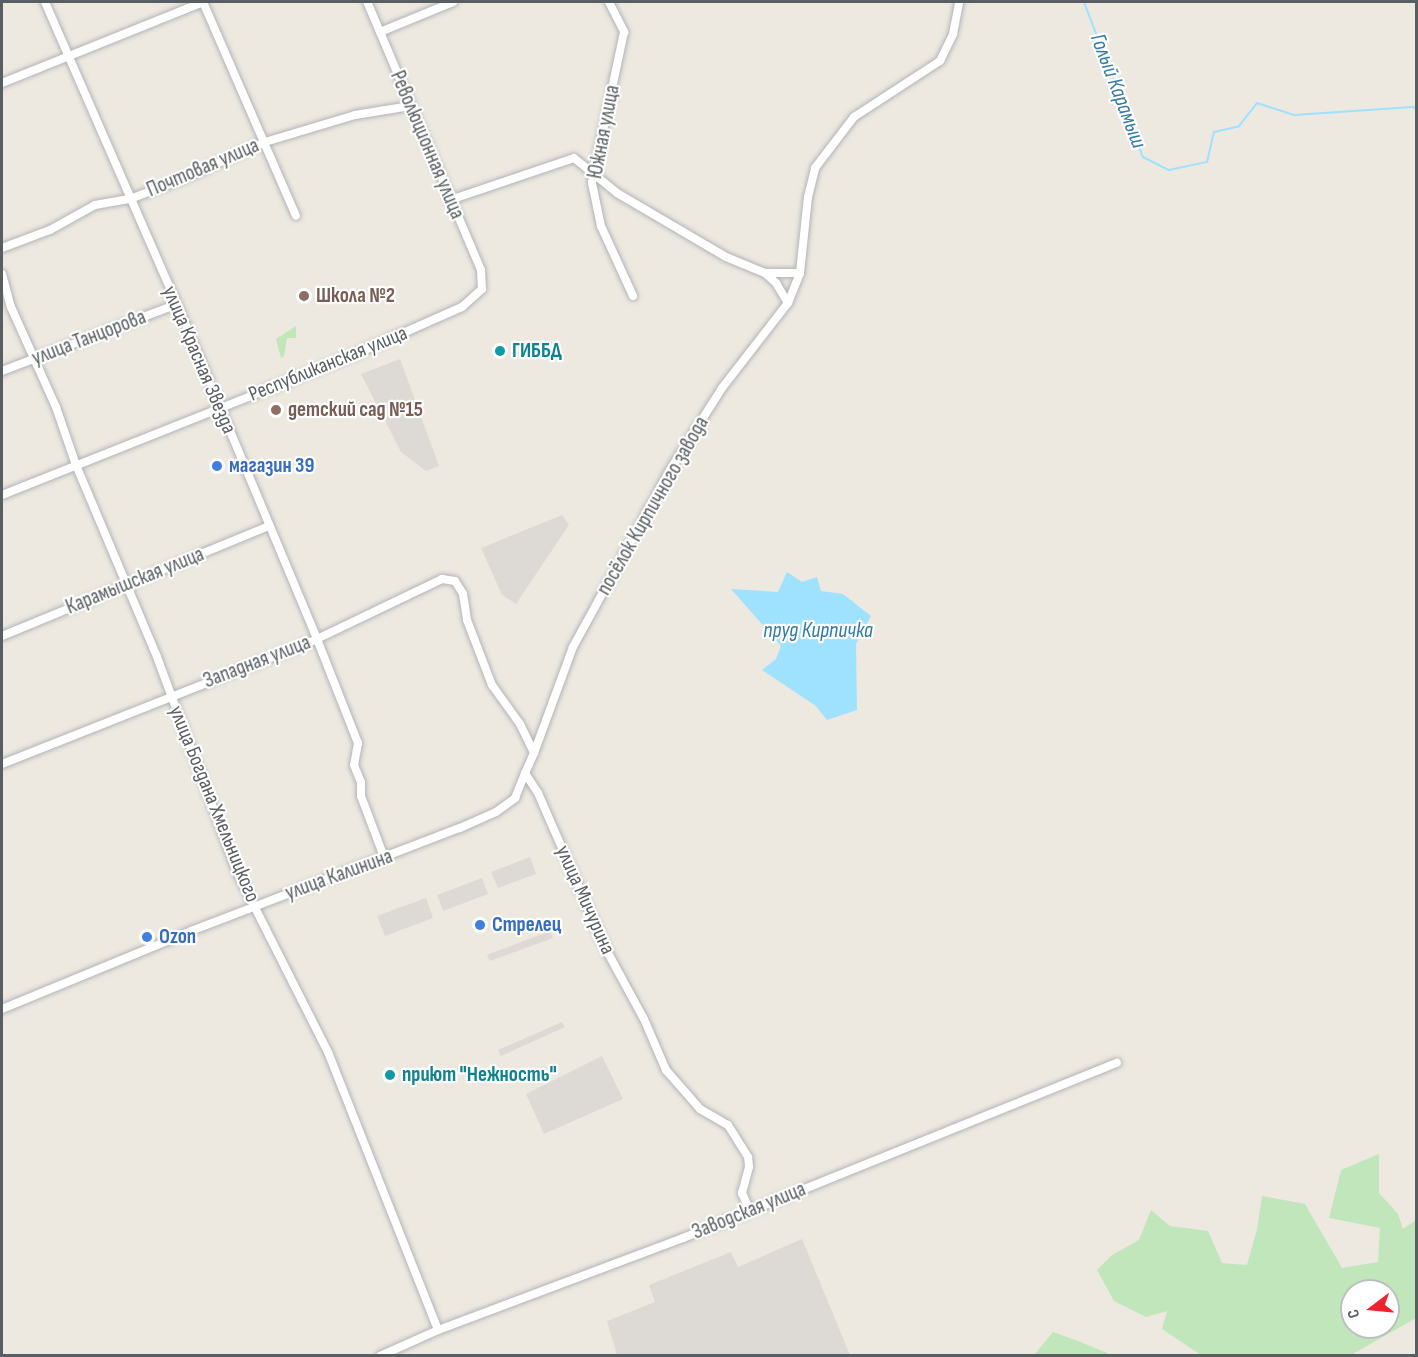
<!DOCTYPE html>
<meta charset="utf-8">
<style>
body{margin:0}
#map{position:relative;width:1418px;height:1357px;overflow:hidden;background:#ede8e0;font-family:"Sofia Sans Condensed",sans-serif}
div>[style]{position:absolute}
.industrial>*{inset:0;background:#dddad5}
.green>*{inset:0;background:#c1e6bb}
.water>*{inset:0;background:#9ee2ff}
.stream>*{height:2px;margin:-1px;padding:0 1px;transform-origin:1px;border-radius:1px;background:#9ee2ff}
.roads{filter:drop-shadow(0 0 2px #b1b5b9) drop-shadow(0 0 2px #b1b5b9)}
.minor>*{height:8px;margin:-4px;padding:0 4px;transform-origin:4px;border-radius:4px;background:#fff}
.dots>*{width:16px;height:16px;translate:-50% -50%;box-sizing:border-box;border:3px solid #fff;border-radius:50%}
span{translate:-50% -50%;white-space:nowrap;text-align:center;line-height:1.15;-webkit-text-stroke:4.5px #fff;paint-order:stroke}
.street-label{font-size:21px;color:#595e62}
.education-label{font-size:21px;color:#785e54;font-weight:700}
.left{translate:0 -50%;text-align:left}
.culture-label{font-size:21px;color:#0d838f;font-weight:700}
.shop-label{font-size:21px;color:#366cbe;font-weight:700}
.water-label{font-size:22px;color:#3379a3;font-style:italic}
.frame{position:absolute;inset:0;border:3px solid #595e62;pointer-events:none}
.north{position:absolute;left:1340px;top:1279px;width:60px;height:60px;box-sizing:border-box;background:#fff;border:2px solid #bdbfc0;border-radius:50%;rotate:254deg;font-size:16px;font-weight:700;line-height:24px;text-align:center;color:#595e62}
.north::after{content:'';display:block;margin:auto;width:21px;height:27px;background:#f1222f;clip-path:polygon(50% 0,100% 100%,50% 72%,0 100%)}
</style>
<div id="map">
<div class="industrial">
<div style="clip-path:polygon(400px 359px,439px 466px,426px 471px,401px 452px,361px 374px)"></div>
<div style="clip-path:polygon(562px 515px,569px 525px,516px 604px,502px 595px,481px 548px)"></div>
<div style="clip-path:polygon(530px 857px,536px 874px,498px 888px,491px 872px)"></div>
<div style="clip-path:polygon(482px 878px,488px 894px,443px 911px,437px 895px)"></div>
<div style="clip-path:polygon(426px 898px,433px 918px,385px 936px,377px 916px)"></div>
<div style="clip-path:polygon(550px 931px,553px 938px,490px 961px,487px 955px)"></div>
<div style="clip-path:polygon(562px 1022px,565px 1027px,501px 1056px,498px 1050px)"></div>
<div style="clip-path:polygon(602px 1056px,623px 1099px,544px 1134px,526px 1094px)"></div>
<div style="clip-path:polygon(802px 1239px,850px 1355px,617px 1355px,607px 1321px,655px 1302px,649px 1285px,731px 1252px,738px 1267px)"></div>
</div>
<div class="green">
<div style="clip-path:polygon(296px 326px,296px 338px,287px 338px,284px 356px,281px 358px,276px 339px)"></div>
<div style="clip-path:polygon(evenodd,1379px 1154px,1379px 1193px,1398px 1214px,1403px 1229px,1416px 1220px,1416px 1318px,1351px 1355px,1201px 1355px,1162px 1329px,1167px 1311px,1146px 1317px,1114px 1301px,1097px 1270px,1112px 1255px,1139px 1240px,1151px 1210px,1170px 1226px,1208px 1231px,1222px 1263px,1247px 1265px,1257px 1229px,1262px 1196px,1305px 1204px,1342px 1268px,1378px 1262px,1380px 1228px,1329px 1218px,1341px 1170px,1379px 1154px,1352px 1291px,1388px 1291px,1388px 1327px,1352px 1327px,1352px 1291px)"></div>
<div style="clip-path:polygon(1053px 1332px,1078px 1341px,1112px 1355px,1034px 1355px)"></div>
</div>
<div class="water">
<div style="clip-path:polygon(787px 572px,802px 582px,817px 577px,821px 591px,843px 594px,871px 616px,856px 644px,857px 710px,827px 720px,816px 706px,762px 670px,776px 659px,781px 646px,731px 589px,778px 592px)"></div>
</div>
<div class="stream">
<div style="left:1084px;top:2px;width:166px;rotate:69.2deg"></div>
<div style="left:1143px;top:157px;width:29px;rotate:27deg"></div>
<div style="left:1169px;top:170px;width:39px;rotate:-12deg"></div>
<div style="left:1207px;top:162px;width:31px;rotate:-77deg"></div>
<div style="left:1214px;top:132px;width:26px;rotate:-13deg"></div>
<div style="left:1239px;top:126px;width:29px;rotate:-52deg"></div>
<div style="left:1257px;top:103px;width:39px;rotate:18deg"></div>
<div style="left:1294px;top:115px;width:119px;rotate:-3.8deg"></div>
<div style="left:1413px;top:107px;width:4px;rotate:34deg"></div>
</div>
<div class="roads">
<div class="minor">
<div style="left:45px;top:2px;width:330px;rotate:66.4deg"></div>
<div style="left:177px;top:304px;width:363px;rotate:67.3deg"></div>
<div style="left:317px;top:639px;width:112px;rotate:68.5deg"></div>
<div style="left:358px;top:743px;width:22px;rotate:100deg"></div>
<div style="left:354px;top:765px;width:18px;rotate:68deg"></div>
<div style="left:361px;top:782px;width:14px;rotate:90deg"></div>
<div style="left:361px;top:796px;width:65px;rotate:69.3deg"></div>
<div style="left:203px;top:2px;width:233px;rotate:66.5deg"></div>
<div style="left:609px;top:2px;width:34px;rotate:63deg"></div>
<div style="left:624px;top:32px;width:154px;rotate:102deg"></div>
<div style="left:592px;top:183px;width:44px;rotate:78.2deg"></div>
<div style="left:601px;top:226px;width:77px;rotate:65.4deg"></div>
<div style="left:380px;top:32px;width:79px;rotate:-22.3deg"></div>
<div style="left:2px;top:83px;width:217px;rotate:-21.9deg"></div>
<div style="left:450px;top:200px;width:131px;rotate:-18.7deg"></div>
<div style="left:574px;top:158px;width:55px;rotate:39.1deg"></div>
<div style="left:617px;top:193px;width:126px;rotate:30.4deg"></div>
<div style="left:726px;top:257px;width:42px;rotate:22.3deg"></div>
<div style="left:765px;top:273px;width:35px"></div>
<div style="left:2px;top:248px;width:51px;rotate:-20.6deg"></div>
<div style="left:50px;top:230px;width:51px;rotate:-29.1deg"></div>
<div style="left:95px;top:205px;width:36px;rotate:-10deg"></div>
<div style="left:130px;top:199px;width:59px;rotate:-20.9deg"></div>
<div style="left:185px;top:178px;width:88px;rotate:-24.2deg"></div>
<div style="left:265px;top:142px;width:94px;rotate:-16.7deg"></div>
<div style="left:355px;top:115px;width:56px;rotate:-9.3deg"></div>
<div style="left:765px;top:273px;width:15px;rotate:42deg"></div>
<div style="left:776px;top:283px;width:23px;rotate:59deg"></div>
<div style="left:2px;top:274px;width:34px;rotate:75deg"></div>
<div style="left:11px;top:307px;width:110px;rotate:65.8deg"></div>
<div style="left:56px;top:407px;width:61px;rotate:71deg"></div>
<div style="left:76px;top:465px;width:208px;rotate:67.1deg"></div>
<div style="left:157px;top:657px;width:229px;rotate:69.6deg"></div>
<div style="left:237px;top:872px;width:202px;rotate:63.2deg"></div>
<div style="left:328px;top:1052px;width:299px;rotate:68.4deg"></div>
<div style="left:2px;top:371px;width:187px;rotate:-20.9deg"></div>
<div style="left:2px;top:495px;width:373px;rotate:-21.7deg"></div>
<div style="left:349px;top:357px;width:124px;rotate:-23.9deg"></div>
<div style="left:462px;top:307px;width:27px;rotate:-42deg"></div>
<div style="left:482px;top:289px;width:19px;rotate:-93deg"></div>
<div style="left:481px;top:270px;width:291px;rotate:-113deg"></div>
<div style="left:2px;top:636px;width:289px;rotate:-22.4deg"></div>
<div style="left:534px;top:753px;width:113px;rotate:-69.8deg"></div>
<div style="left:573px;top:647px;width:202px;rotate:-61.3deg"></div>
<div style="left:670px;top:470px;width:97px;rotate:-57.6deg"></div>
<div style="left:722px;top:388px;width:108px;rotate:-52.2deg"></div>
<div style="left:788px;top:303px;width:32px;rotate:-68deg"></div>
<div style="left:800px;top:273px;width:76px;rotate:-84deg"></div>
<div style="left:808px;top:197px;width:30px;rotate:-76deg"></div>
<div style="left:815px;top:168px;width:64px;rotate:-52.6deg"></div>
<div style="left:854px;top:117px;width:103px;rotate:-33.1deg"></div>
<div style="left:940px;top:61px;width:30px;rotate:-64deg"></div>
<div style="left:953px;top:34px;width:33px;rotate:-79deg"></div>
<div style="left:2px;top:764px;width:339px;rotate:-21.6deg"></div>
<div style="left:317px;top:639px;width:139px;rotate:-25.6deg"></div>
<div style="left:442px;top:579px;width:13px;rotate:9deg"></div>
<div style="left:455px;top:581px;width:15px;rotate:58deg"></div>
<div style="left:463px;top:594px;width:26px;rotate:81deg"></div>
<div style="left:467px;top:620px;width:70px;rotate:69deg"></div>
<div style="left:492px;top:685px;width:48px;rotate:54.3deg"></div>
<div style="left:520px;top:724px;width:32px;rotate:64deg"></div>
<div style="left:534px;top:753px;width:22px;rotate:114deg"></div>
<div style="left:525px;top:773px;width:24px;rotate:57deg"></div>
<div style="left:538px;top:793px;width:175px;rotate:66.4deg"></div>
<div style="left:608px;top:953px;width:75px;rotate:61.4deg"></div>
<div style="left:644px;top:1019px;width:56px;rotate:66.7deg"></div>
<div style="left:666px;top:1070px;width:52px;rotate:48.9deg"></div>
<div style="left:700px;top:1109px;width:32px;rotate:30deg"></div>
<div style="left:728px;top:1125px;width:38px;rotate:58deg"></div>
<div style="left:748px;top:1157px;width:10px;rotate:84deg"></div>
<div style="left:749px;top:1167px;width:27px;rotate:105deg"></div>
<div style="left:742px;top:1193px;width:20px;rotate:66deg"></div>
<div style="left:2px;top:1009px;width:204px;rotate:-22.4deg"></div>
<div style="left:191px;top:931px;width:288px;rotate:-21deg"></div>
<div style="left:460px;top:828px;width:39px;rotate:-24deg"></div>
<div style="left:496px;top:812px;width:24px;rotate:-36deg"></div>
<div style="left:515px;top:798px;width:27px;rotate:-68deg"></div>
<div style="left:380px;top:1356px;width:64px;rotate:-24.1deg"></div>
<div style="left:438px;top:1330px;width:262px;rotate:-20.6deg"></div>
<div style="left:683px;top:1238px;width:468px;rotate:-22deg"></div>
</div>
</div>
<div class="dots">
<div style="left:304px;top:296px;background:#8d6e63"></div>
<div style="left:500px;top:351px;background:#0f9aa8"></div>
<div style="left:276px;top:410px;background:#8d6e63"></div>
<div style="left:217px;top:466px;background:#3f7fe0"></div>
<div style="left:480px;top:925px;background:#3f7fe0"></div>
<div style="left:147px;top:937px;background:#3f7fe0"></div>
<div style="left:390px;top:1075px;background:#0f9aa8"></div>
</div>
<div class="street-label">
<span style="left:604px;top:132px;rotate:-79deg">Южная улица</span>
<span style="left:427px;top:145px;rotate:67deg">Революционная улица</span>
<span style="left:203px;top:168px;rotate:-23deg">Почтовая улица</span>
<span style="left:89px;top:338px;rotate:-21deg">улица Танцорова</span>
<span style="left:199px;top:360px;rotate:67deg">улица Красная Звезда</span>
<span style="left:328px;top:364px;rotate:-22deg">Республиканская улица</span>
<span style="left:653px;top:506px;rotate:-60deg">посёлок Кирпичного завода</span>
<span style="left:135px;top:581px;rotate:-22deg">Карамышская улица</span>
<span style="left:257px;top:662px;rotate:-21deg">Западная улица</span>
<span style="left:214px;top:804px;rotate:68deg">улица Богдана Хмельницкого</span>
<span style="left:339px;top:875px;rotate:-20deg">улица Калинина</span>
<span style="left:585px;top:900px;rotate:66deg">улица Мичурина</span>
<span style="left:749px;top:1211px;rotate:-22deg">Заводская улица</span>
</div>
<div class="education-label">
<span class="left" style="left:316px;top:296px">Школа №2</span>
<span class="left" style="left:288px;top:410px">детский сад №15</span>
</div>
<div class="culture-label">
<span class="left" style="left:512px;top:351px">ГИББД</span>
<span class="left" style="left:402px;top:1075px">приют "Нежность"</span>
</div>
<div class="shop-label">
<span class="left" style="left:229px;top:466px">магазин 39</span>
<span class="left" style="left:492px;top:925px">Стрелец</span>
<span class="left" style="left:159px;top:937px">Ozon</span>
</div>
<div class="water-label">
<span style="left:1118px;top:91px;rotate:69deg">Голый Карамыш</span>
<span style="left:818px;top:631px">пруд Кирпичка</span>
</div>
<div class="frame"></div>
<div class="north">С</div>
</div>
